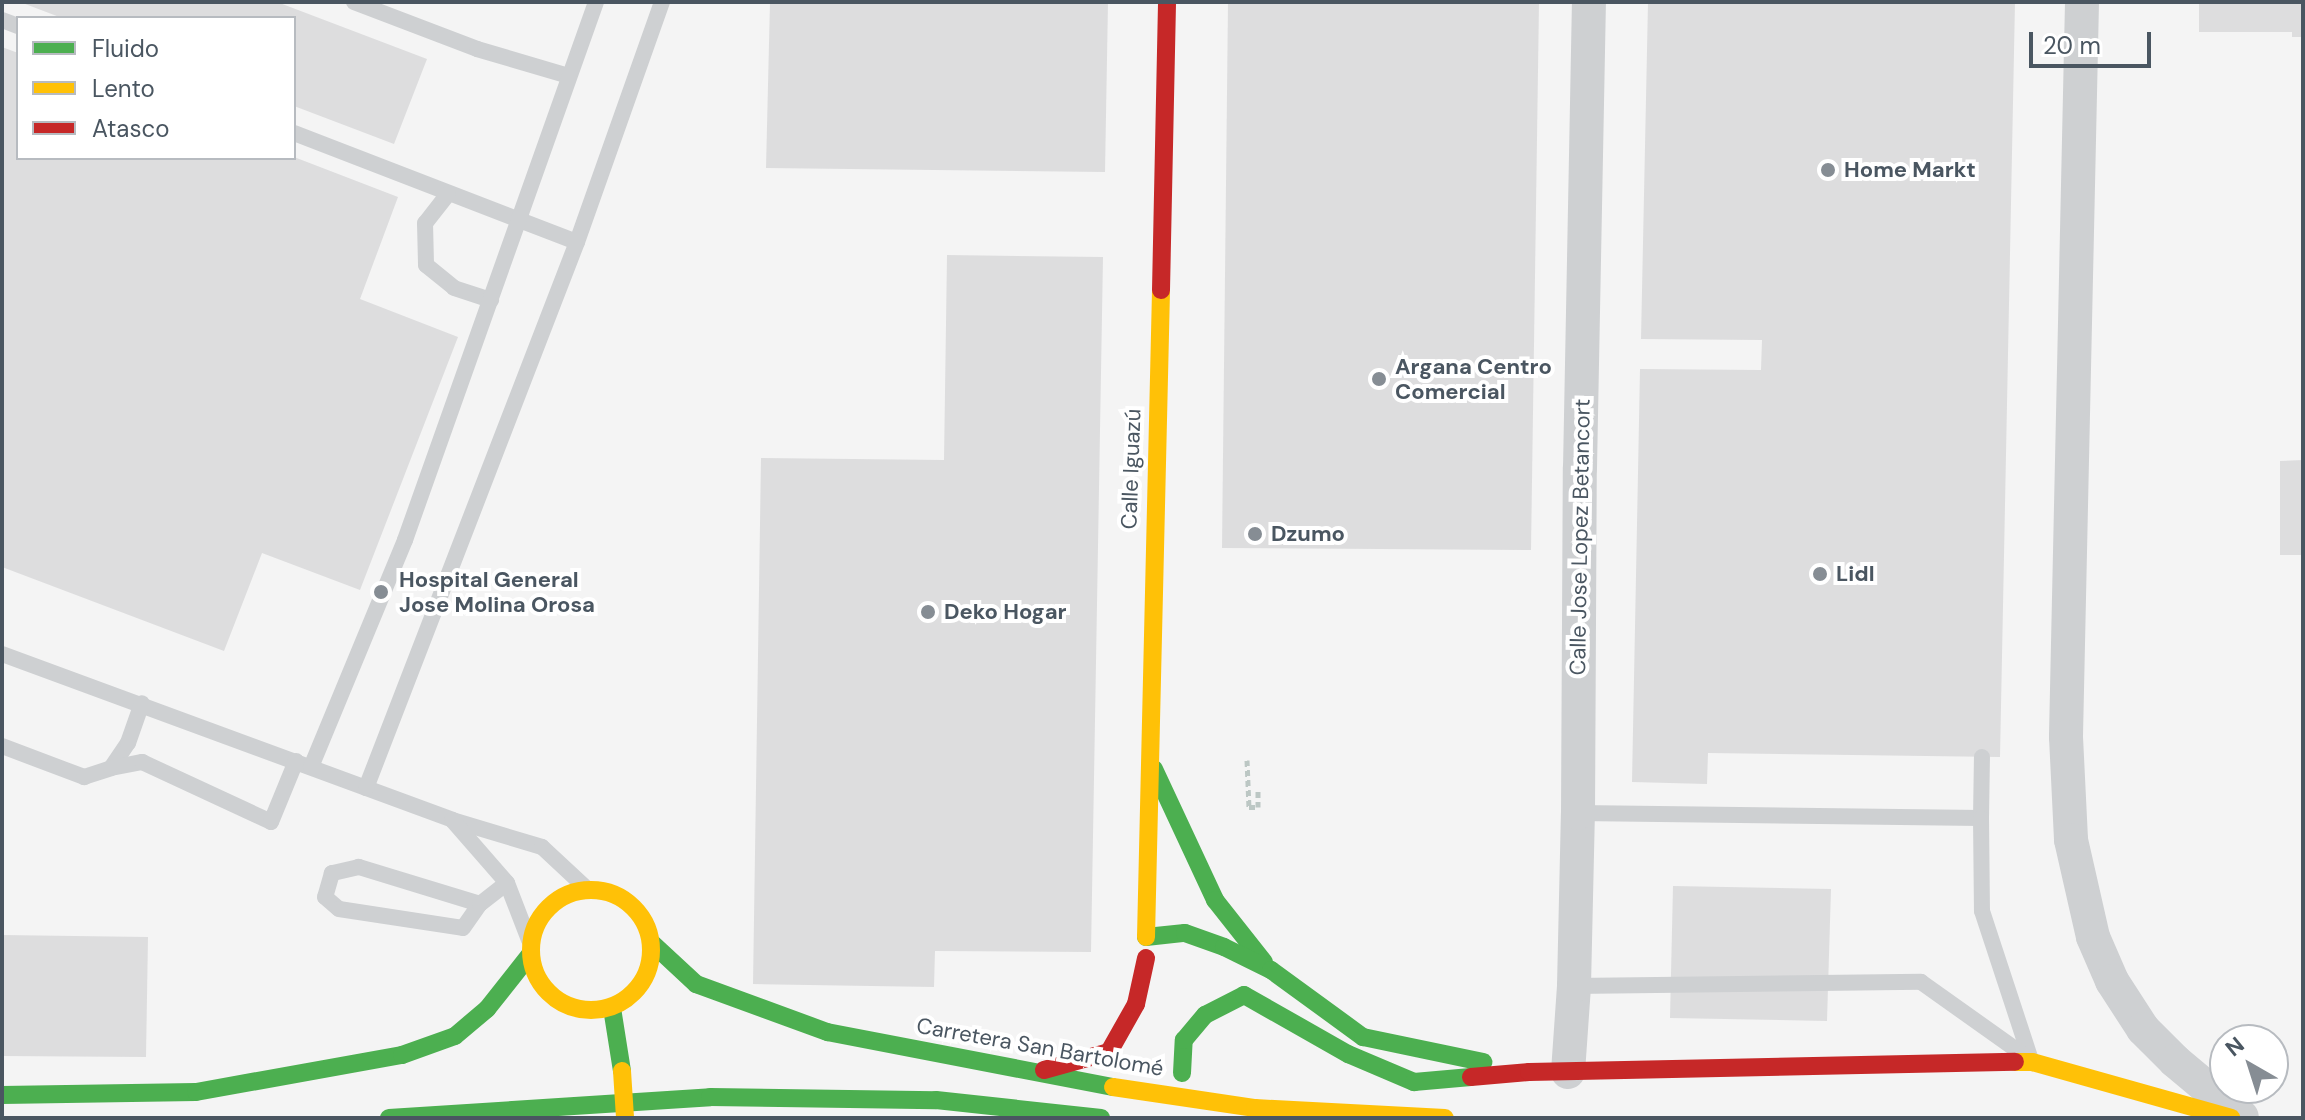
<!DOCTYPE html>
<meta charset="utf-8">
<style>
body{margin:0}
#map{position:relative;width:2305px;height:1120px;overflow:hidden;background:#f4f4f4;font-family:"DM Sans",sans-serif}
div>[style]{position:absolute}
.building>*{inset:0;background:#ddddde}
.path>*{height:5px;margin-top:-2.5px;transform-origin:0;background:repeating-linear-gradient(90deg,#bcc7c4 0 6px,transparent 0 10px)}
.lane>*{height:16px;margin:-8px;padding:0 8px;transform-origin:8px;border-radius:8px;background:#ced0d2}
.street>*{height:34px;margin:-17px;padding:0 17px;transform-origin:17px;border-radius:17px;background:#ced0d2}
.fast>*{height:18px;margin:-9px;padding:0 9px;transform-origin:9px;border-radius:9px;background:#4caf50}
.slow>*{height:18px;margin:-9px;padding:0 9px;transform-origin:9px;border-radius:9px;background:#ffc107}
.slow>.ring{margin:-9px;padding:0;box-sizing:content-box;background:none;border:18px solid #ffc107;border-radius:50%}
.jam>*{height:18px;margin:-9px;padding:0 9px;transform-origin:9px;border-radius:9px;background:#c62828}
.slow-bridge>*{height:18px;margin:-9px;padding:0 9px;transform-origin:9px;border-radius:9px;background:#ffc107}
.dots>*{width:22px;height:22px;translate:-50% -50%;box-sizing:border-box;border:4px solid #fff;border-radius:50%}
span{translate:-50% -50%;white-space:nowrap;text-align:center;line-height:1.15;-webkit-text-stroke:8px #fff;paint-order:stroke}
.poi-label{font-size:22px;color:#4a5661;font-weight:700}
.left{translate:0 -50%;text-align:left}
.street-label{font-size:22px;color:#4a5661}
.frame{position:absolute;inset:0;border:4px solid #4a5661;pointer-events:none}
.legend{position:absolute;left:16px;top:16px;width:280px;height:144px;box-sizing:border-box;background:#fff;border:2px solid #b7bbc0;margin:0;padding:10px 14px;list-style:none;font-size:24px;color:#4a5661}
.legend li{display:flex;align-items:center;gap:16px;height:40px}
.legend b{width:40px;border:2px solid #b7bbc0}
.north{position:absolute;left:2209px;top:1024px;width:80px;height:80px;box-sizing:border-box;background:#fff;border:2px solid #b7bbc0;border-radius:50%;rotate:321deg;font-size:22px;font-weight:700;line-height:32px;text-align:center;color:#4a5661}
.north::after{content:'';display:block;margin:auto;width:28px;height:36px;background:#868d94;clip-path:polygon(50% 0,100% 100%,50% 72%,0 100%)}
.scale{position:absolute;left:2029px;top:32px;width:122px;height:36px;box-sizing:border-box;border:4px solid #4a5661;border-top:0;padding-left:10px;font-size:24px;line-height:28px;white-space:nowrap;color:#4a5661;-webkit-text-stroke:6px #fff;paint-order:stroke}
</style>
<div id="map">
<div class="building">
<div style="clip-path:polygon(20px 2px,277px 2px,427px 59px,394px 144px,294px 106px,294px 18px,62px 18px)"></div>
<div style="clip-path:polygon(770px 2px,1108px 2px,1105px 172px,766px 168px)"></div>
<div style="clip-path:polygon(1228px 2px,1539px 2px,1531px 550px,1222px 548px)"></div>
<div style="clip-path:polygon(1648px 2px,2015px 2px,2000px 757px,1708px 753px,1707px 784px,1632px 782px,1640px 369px,1761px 370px,1762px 340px,1641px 339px)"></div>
<div style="clip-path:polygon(2199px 2px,2303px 2px,2303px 37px,2292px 37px,2292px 32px,2199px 32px)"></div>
<div style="clip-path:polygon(2px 47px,18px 53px,18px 158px,294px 157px,398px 197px,360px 299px,458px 337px,360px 590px,262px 553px,224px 651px,2px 567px)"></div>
<div style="clip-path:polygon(947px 255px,1103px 257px,1091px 952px,935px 951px,934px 987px,753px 984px,761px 458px,944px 460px)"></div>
<div style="clip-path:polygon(2303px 460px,2303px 555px,2280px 555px,2280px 461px)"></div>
<div style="clip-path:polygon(1673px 886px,1831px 889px,1827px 1021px,1670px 1018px)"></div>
<div style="clip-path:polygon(2px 935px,148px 937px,146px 1057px,2px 1056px)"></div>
</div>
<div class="path">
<div style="left:1247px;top:760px;width:47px;rotate:87.6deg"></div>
<div style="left:1249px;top:807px;width:9px"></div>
<div style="left:1258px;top:807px;width:19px;rotate:-90deg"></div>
</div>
<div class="lane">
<div style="left:354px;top:2px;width:132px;rotate:20.9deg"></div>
<div style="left:477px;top:49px;width:96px;rotate:16.4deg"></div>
<div style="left:2px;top:20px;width:17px;rotate:21deg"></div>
<div style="left:294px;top:133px;width:303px;rotate:21.1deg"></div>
<div style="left:448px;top:194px;width:37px;rotate:128deg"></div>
<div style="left:425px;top:223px;width:42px;rotate:88.6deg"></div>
<div style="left:426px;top:265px;width:36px;rotate:39deg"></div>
<div style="left:454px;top:288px;width:39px;rotate:18deg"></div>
<div style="left:2px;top:654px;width:480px;rotate:20.2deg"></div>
<div style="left:452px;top:820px;width:94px;rotate:16.7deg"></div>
<div style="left:542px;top:847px;width:60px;rotate:43deg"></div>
<div style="left:2px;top:746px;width:88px;rotate:20.7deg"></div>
<div style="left:84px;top:777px;width:28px;rotate:-18deg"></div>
<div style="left:111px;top:768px;width:30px;rotate:-56deg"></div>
<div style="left:128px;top:743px;width:42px;rotate:-70.7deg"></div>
<div style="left:311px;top:767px;width:246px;rotate:-67.5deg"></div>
<div style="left:405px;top:540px;width:571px;rotate:-70.45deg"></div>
<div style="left:111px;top:768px;width:32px;rotate:-11deg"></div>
<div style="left:142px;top:762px;width:142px;rotate:24.9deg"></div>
<div style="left:271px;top:822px;width:66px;rotate:-67.7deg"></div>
<div style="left:366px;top:788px;width:585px;rotate:-68.87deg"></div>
<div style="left:577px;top:242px;width:255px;rotate:-70.5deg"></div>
<div style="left:1578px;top:813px;width:403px;rotate:0.7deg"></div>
<div style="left:1981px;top:818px;width:61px;rotate:-89.1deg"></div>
<div style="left:1981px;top:818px;width:93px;rotate:89.4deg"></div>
<div style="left:1982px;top:911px;width:157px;rotate:71.8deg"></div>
<div style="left:453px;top:821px;width:82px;rotate:48.9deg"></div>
<div style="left:507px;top:883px;width:61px;rotate:68.9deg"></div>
<div style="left:480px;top:904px;width:127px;rotate:-163deg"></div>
<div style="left:359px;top:867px;width:28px;rotate:167deg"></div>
<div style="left:332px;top:873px;width:25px;rotate:106deg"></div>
<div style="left:325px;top:897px;width:18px;rotate:41deg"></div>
<div style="left:339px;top:909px;width:125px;rotate:8.7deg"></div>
<div style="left:463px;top:928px;width:29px;rotate:-55deg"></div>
<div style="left:480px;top:904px;width:34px;rotate:-38deg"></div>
<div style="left:1574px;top:986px;width:347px;rotate:-0.7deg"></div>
<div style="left:1921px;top:982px;width:123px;rotate:35.4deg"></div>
</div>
<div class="street">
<div style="left:2082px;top:2px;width:735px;rotate:91.25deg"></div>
<div style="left:2066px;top:737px;width:103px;rotate:87.2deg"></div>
<div style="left:2071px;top:840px;width:99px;rotate:77.2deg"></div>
<div style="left:2093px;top:937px;width:48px;rotate:66.6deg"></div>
<div style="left:2112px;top:981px;width:57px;rotate:57.1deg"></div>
<div style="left:2143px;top:1029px;width:45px;rotate:45deg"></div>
<div style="left:2175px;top:1061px;width:87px;rotate:39.9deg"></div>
<div style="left:1568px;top:1072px;width:86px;rotate:-86deg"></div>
<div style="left:1574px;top:986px;width:173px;rotate:-88.7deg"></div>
<div style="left:1578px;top:813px;width:345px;rotate:-89.7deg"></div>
<div style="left:1580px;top:468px;width:466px;rotate:-88.9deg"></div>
</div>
<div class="fast">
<div style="left:1154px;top:769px;width:145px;rotate:65deg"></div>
<div style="left:1215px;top:900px;width:79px;rotate:51.7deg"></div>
<div style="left:1146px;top:937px;width:39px;rotate:-6deg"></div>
<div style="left:1185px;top:933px;width:41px;rotate:19.7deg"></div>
<div style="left:1224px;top:947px;width:52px;rotate:26.1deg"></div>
<div style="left:1271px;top:970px;width:114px;rotate:36.1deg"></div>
<div style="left:1363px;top:1037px;width:123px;rotate:11.8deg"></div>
<div style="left:653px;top:944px;width:59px;rotate:42.9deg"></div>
<div style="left:696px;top:984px;width:140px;rotate:20.1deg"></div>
<div style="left:827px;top:1032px;width:291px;rotate:10.9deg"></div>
<div style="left:612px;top:1008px;width:64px;rotate:81deg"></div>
<div style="left:1182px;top:1073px;width:33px;rotate:-87deg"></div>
<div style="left:1184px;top:1040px;width:33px;rotate:-50deg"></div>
<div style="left:1205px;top:1015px;width:44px;rotate:-27.1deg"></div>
<div style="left:1244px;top:995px;width:120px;rotate:29.6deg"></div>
<div style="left:1348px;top:1054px;width:72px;rotate:23deg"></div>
<div style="left:1414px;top:1082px;width:57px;rotate:-5deg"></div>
<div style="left:2px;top:1095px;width:194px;rotate:-0.9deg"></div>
<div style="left:196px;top:1092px;width:209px;rotate:-10.2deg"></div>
<div style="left:402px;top:1055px;width:56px;rotate:-19.7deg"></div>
<div style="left:455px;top:1036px;width:42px;rotate:-40.2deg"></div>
<div style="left:487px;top:1009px;width:68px;rotate:-51.6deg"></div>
<div style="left:389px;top:1118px;width:322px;rotate:-3.7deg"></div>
<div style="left:710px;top:1097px;width:226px;rotate:0.8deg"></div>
<div style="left:936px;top:1100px;width:166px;rotate:6.2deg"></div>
</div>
<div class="slow">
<div class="ring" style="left:531px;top:890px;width:102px;height:102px"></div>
<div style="left:1146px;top:937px;width:647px;rotate:-88.67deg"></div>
<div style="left:2015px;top:1062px;width:17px"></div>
<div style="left:2032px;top:1062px;width:207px;rotate:15.7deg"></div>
<div style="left:1113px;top:1087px;width:144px;rotate:8.4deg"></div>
<div style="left:1255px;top:1108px;width:190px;rotate:3deg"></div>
</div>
<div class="jam">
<div style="left:1161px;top:290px;width:288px;rotate:-88.8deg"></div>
<div style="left:1044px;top:1070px;width:67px;rotate:-15.5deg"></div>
<div style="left:1109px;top:1052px;width:55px;rotate:-60.6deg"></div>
<div style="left:1136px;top:1004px;width:47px;rotate:-77.7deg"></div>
<div style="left:1471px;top:1077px;width:58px;rotate:-4.9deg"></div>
<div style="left:1529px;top:1072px;width:486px;rotate:-1.2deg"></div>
</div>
<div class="slow-bridge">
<div style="left:622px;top:1071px;width:47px;rotate:86.3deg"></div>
</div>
<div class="dots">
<div style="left:1828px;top:170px;background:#868d94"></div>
<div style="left:1379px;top:379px;background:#868d94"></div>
<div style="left:1255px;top:534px;background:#868d94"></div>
<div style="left:1820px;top:574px;background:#868d94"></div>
<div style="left:381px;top:592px;background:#868d94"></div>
<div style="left:928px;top:612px;background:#868d94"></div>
</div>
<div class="poi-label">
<span class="left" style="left:1844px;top:170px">Home Markt</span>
<span class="left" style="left:1395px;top:379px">Argana Centro<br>Comercial</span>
<span class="left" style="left:1271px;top:534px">Dzumo</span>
<span class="left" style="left:1836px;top:574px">Lidl</span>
<span class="left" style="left:399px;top:592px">Hospital General<br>Jose Molina Orosa</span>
<span class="left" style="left:944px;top:612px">Deko Hogar</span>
</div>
<div class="street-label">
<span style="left:1131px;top:469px;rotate:-88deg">Calle Iguazú</span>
<span style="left:1580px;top:537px;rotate:-89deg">Calle Jose Lopez Betancort</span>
<span style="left:1040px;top:1047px;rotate:10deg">Carretera San Bartolomé</span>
</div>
<div class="frame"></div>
<ul class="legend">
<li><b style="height:10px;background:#4caf50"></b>Fluido</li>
<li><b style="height:10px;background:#ffc107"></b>Lento</li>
<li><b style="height:10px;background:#c62828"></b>Atasco</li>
</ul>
<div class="north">N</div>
<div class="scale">20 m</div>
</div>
